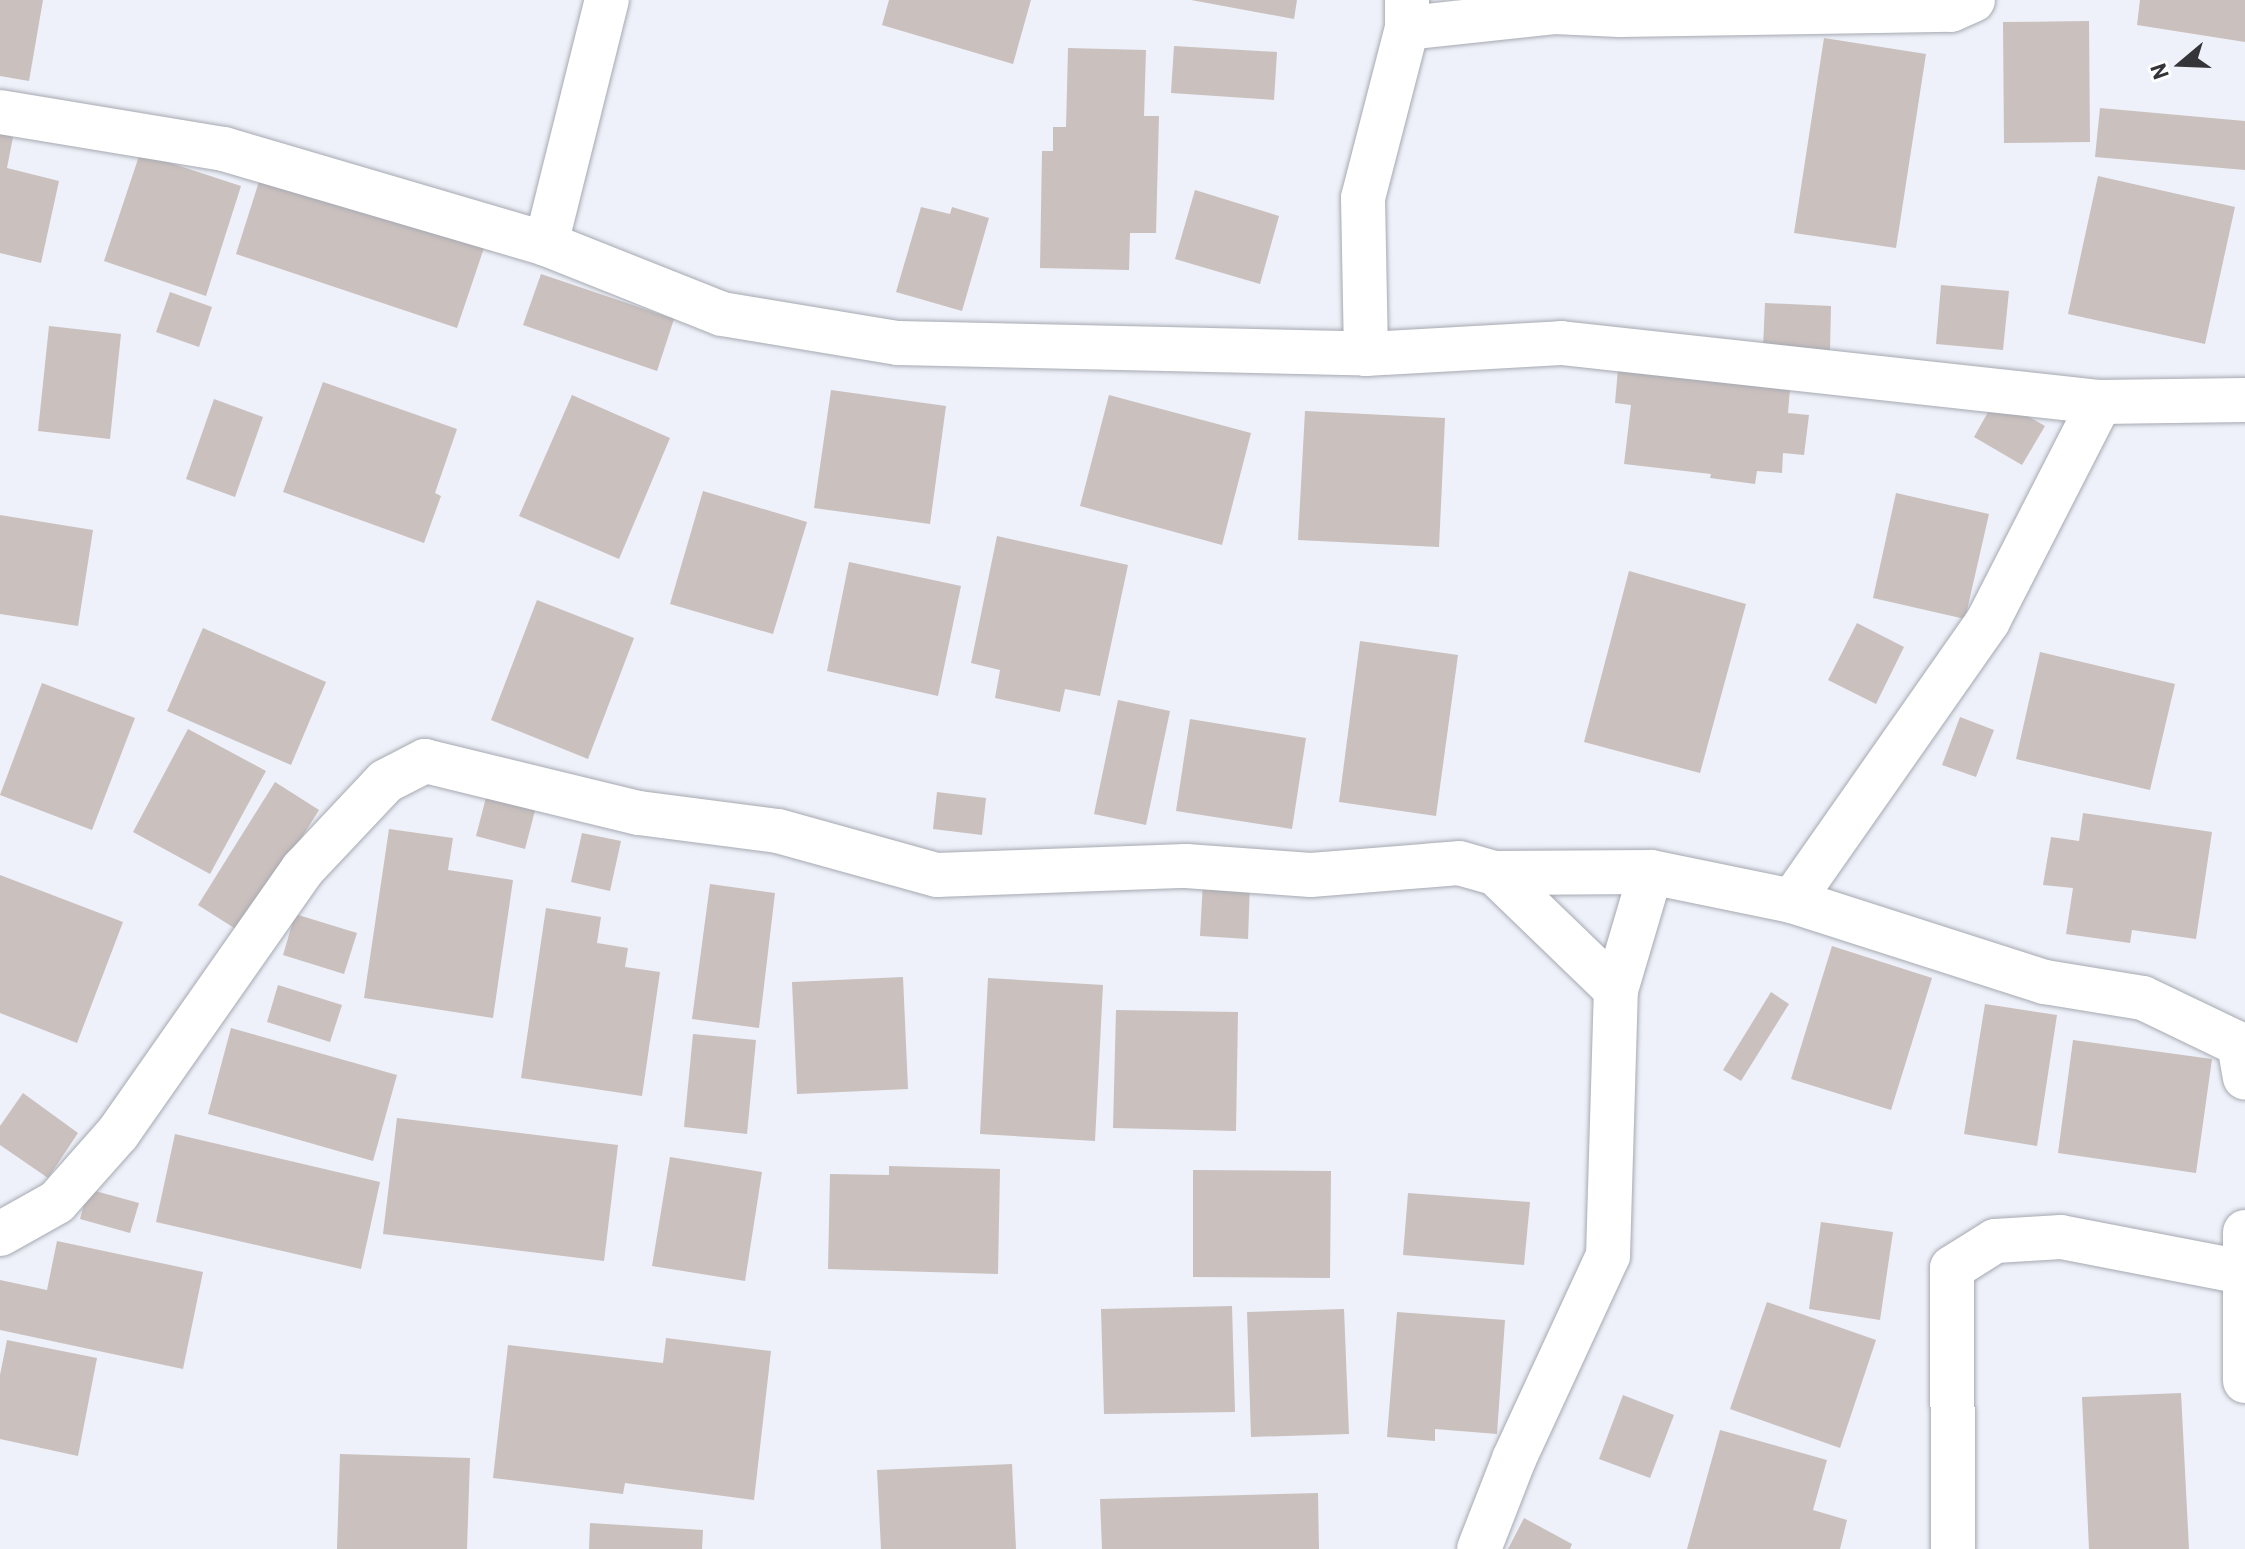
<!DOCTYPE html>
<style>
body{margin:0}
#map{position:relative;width:2245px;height:1549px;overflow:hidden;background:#eef1f9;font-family:Barlow,sans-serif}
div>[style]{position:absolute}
.building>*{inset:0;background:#cac0be}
.roads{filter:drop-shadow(0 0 2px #a6a9b1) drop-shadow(0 0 2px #a6a9b1)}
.street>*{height:44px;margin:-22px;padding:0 22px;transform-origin:22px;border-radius:22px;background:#fff}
span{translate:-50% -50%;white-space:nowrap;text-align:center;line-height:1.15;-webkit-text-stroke:8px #fff;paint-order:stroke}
.north{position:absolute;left:2141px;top:24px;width:80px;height:80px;-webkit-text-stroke:6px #fff;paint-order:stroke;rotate:251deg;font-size:22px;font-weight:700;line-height:32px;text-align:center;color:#343538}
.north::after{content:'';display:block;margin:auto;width:28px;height:36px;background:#343538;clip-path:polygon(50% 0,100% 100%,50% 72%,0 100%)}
</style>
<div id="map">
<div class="building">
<div style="clip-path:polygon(0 0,43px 0,29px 81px,0 76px)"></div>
<div style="clip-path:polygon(889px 0,1031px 0,1013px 64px,882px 25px)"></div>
<div style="clip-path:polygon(1191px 0,1297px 0,1294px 19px)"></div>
<div style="clip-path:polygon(2140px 0,2245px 0,2245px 42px,2137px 25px)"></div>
<div style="clip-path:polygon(2089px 21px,2090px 142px,2004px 143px,2003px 22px)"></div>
<div style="clip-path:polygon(1824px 38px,1926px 54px,1896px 248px,1794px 233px)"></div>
<div style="clip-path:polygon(1174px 46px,1277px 52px,1274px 100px,1171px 93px)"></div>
<div style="clip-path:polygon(1068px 48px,1146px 50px,1144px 116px,1159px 116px,1156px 233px,1130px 233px,1129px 270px,1040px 268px,1042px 151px,1053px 151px,1053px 127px,1066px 127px)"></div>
<div style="clip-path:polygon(2100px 108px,2245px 121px,2245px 170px,2095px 157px)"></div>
<div style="clip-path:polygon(0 134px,13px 137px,7px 168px,59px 181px,41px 263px,0 253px)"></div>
<div style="clip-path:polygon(140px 153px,241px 186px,206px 296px,104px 261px)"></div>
<div style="clip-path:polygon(262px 172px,485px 245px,457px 328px,236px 254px)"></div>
<div style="clip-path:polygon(2098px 176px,2235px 207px,2205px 344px,2068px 314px)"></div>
<div style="clip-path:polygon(1195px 190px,1279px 216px,1260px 284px,1175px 259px)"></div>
<div style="clip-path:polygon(921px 207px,950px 214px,952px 207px,989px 218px,962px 311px,896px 292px)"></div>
<div style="clip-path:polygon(541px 274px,674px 319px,657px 371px,523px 325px)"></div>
<div style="clip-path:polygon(1941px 285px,2009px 291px,2003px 350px,1936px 344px)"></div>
<div style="clip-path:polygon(170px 292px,212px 307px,199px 347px,156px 332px)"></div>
<div style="clip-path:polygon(1765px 303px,1831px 306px,1830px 351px,1763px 348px)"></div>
<div style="clip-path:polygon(49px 326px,121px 334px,110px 439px,38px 431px)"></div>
<div style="clip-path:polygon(1618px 369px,1790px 389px,1788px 413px,1809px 415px,1804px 455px,1783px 453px,1782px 473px,1757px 471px,1755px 484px,1710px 478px,1711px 474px,1624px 464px,1631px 405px,1615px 403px)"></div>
<div style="clip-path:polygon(323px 382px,457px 429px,435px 493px,441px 496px,424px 543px,283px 492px)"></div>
<div style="clip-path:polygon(831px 390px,946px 406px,930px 524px,814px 508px)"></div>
<div style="clip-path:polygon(572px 395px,670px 438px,619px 559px,519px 516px)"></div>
<div style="clip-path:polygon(1109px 395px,1251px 433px,1222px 545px,1080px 506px)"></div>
<div style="clip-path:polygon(1996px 398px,2045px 426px,2022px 465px,1974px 437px)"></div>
<div style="clip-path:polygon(214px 399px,263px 417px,235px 497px,186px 479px)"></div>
<div style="clip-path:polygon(1305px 411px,1445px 418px,1439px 547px,1298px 540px)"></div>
<div style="clip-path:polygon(703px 491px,807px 522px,773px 634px,670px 604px)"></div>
<div style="clip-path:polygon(1896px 493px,1989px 514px,1965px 619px,1873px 598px)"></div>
<div style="clip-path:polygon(0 515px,93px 530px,78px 626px,0 614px)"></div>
<div style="clip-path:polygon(997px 536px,1128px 565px,1100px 696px,1065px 689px,1060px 712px,995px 698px,1000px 670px,971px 663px)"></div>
<div style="clip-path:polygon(849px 562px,961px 586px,938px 696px,827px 671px)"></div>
<div style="clip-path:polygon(1629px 571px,1746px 604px,1700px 773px,1584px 742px)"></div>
<div style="clip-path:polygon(537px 600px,634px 638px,588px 759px,491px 720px)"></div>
<div style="clip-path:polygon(1857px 623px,1904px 647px,1876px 704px,1828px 680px)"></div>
<div style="clip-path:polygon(203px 628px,326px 682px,291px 765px,167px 711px)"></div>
<div style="clip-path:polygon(1360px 641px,1458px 655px,1436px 816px,1339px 802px)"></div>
<div style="clip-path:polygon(2040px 652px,2175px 684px,2150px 790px,2016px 759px)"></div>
<div style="clip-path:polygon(42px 683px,135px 718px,92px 830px,0 795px)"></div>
<div style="clip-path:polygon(1118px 700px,1170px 711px,1146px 825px,1094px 814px)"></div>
<div style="clip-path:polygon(1960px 717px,1994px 730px,1976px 777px,1942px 765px)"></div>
<div style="clip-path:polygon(1190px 719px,1306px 738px,1292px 829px,1176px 811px)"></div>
<div style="clip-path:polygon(188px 729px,266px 771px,210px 874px,133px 832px)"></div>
<div style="clip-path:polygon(275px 782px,319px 810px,242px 933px,198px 905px)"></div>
<div style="clip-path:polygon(489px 786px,538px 799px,525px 849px,476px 836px)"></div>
<div style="clip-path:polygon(937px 792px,986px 798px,982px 835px,933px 829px)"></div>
<div style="clip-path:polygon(2083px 813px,2212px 832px,2196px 939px,2132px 930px,2130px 943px,2066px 934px,2073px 888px,2043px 885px,2051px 837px,2079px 841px)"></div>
<div style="clip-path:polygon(389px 829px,453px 838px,448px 870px,513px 880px,493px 1018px,364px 998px)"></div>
<div style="clip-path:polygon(582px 833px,621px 841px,610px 891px,571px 882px)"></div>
<div style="clip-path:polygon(0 875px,123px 922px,77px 1043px,0 1013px)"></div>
<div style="clip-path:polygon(1203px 882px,1250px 883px,1248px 939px,1200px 936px)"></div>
<div style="clip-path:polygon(710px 884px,775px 893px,759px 1028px,692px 1019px)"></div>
<div style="clip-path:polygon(546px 908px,601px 917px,597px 943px,628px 948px,625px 967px,660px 972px,642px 1096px,521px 1078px)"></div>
<div style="clip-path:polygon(295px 914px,357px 933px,344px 974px,283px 955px)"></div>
<div style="clip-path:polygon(1832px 946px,1932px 978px,1891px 1110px,1791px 1079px)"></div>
<div style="clip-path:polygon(903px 977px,908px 1089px,797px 1094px,792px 982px)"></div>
<div style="clip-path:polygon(988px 978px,1103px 985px,1095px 1141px,980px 1134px)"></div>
<div style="clip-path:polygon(278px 985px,342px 1005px,330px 1042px,267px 1022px)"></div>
<div style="clip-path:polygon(1771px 992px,1789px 1004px,1741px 1081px,1723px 1070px)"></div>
<div style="clip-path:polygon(1985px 1004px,2057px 1015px,2037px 1146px,1964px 1134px)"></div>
<div style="clip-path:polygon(1116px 1010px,1238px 1012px,1236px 1131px,1113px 1128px)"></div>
<div style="clip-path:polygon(231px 1028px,397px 1075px,373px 1161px,208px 1114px)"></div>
<div style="clip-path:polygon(693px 1034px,756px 1040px,747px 1134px,684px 1127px)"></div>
<div style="clip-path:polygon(2073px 1040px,2212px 1059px,2196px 1173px,2058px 1153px)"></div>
<div style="clip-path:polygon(23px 1093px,78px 1133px,48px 1178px,0 1145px,0 1126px)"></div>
<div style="clip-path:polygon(397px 1118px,618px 1145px,604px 1261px,383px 1234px)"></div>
<div style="clip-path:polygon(175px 1134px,380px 1182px,361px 1269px,156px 1222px)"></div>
<div style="clip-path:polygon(670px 1157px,762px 1172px,745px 1281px,652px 1266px)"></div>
<div style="clip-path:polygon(889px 1166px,1000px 1169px,998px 1274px,828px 1269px,830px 1174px,889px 1175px)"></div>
<div style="clip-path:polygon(1193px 1170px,1331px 1171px,1330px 1278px,1193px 1277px)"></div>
<div style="clip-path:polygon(88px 1189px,139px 1203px,130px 1233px,80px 1219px)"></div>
<div style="clip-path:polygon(1408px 1193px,1530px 1202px,1524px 1265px,1403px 1255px)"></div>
<div style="clip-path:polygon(1821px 1222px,1893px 1232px,1880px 1320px,1809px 1309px)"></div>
<div style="clip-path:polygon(57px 1241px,203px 1272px,183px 1369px,0 1330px,0 1280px,47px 1290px)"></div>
<div style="clip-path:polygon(1767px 1302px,1876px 1340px,1840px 1448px,1730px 1409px)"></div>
<div style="clip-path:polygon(1232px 1306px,1235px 1412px,1104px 1414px,1101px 1309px)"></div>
<div style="clip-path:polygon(1344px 1309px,1349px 1434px,1251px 1437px,1247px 1312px)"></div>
<div style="clip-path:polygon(1397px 1312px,1505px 1320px,1497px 1434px,1435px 1429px,1435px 1441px,1387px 1437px)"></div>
<div style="clip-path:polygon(666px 1338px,771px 1351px,754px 1500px,625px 1483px,623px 1494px,493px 1478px,508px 1345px,663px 1363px)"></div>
<div style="clip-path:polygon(7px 1340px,97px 1358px,78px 1456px,0 1439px,0 1375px)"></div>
<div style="clip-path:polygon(2181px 1393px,2189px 1549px,2089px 1549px,2082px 1397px)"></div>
<div style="clip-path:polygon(1623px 1395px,1674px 1415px,1650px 1478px,1599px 1459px)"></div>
<div style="clip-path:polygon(1720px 1430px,1827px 1460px,1813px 1510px,1847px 1520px,1840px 1549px,1687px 1549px)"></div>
<div style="clip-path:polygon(340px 1454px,470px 1458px,467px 1549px,337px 1549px)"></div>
<div style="clip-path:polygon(1012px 1464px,1016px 1549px,881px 1549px,877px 1470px)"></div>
<div style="clip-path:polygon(1318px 1493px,1319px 1549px,1102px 1549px,1100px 1499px)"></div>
<div style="clip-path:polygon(1524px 1518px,1572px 1544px,1570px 1549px,1508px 1549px)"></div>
<div style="clip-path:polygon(590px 1523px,703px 1530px,702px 1549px,589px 1549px)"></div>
</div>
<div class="roads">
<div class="street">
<div style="left:1407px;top:28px;width:148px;rotate:-6.2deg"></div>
<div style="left:1554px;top:12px;width:66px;rotate:2.6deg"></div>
<div style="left:1620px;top:15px;width:331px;rotate:-0.9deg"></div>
<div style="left:1951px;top:10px;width:24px;rotate:-24deg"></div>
<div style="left:0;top:112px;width:227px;rotate:9.4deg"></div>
<div style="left:224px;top:149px;width:336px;rotate:16.4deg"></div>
<div style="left:546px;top:244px;width:189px;rotate:21.7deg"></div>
<div style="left:722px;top:314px;width:178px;rotate:9.4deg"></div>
<div style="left:898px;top:343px;width:468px;rotate:1.3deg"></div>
<div style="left:1366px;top:354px;width:195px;rotate:-3.2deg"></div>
<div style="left:1561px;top:343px;width:542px;rotate:6.25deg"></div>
<div style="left:2100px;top:402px;width:145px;rotate:-0.8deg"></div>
<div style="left:546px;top:244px;width:252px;rotate:-76deg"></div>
<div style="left:1366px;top:354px;width:156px;rotate:-91.1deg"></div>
<div style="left:1363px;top:198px;width:176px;rotate:-75.5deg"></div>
<div style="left:1407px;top:28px;width:28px;rotate:-90deg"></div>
<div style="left:1495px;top:873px;width:168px;rotate:44deg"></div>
<div style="left:1792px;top:901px;width:266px;rotate:17.8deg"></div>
<div style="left:2045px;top:982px;width:99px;rotate:9.3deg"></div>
<div style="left:2143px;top:998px;width:106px;rotate:25.6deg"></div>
<div style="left:2239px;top:1044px;width:34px;rotate:80deg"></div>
<div style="left:2245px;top:1232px;width:149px;rotate:90deg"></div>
<div style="left:0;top:1234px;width:65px;rotate:-29.3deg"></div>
<div style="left:57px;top:1202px;width:92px;rotate:-48.5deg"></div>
<div style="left:118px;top:1133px;width:321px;rotate:-55deg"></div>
<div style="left:302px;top:870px;width:122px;rotate:-46.7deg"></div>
<div style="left:386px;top:781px;width:44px;rotate:-27.1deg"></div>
<div style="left:425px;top:761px;width:220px;rotate:13.7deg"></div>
<div style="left:639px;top:813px;width:140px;rotate:7.4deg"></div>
<div style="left:778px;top:831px;width:165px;rotate:15.5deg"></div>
<div style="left:937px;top:875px;width:249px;rotate:-2.1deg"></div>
<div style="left:1186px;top:866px;width:125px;rotate:4.1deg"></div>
<div style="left:1311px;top:875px;width:148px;rotate:-4.6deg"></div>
<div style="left:1459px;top:863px;width:37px;rotate:16deg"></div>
<div style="left:1495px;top:873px;width:156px;rotate:-0.4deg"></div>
<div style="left:1651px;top:872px;width:144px;rotate:11.6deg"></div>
<div style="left:1792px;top:901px;width:342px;rotate:-55deg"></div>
<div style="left:1988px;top:621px;width:246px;rotate:-62.9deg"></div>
<div style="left:1479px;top:1549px;width:97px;rotate:-68.7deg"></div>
<div style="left:1514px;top:1459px;width:224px;rotate:-65.2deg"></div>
<div style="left:1608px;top:1256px;width:266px;rotate:-88.3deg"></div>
<div style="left:1616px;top:990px;width:123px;rotate:-73.5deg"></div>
<div style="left:1953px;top:1549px;width:281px;rotate:-90.2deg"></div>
<div style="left:1952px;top:1268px;width:51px;rotate:-32.1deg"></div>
<div style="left:1995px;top:1241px;width:66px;rotate:-3.5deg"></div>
<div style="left:2061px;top:1237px;width:184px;rotate:10.9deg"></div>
</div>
</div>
<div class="north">N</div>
</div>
